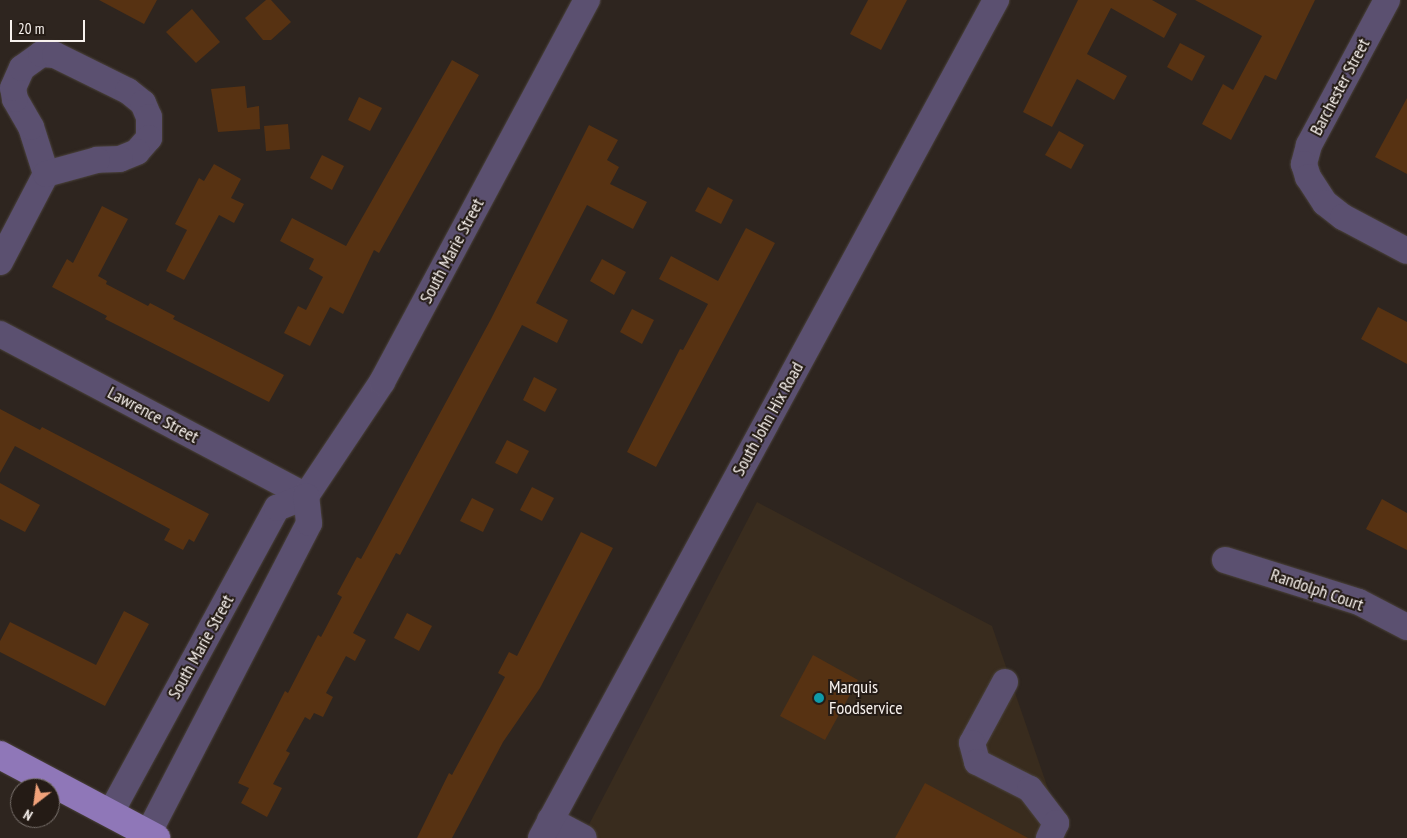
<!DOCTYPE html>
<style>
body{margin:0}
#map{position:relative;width:1407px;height:838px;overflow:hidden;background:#2e251f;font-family:"PT Sans Narrow",sans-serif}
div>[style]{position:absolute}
.commercial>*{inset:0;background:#392c1e}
.building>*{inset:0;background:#573212}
.roads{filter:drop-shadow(0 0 1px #4a423c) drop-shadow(0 0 1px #4a423c)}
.minor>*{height:26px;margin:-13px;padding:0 13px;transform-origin:13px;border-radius:13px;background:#5b5070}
.major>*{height:28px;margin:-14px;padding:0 14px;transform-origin:14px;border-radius:14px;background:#8f77b8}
.dots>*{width:14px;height:14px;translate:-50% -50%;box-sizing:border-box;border:2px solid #241b15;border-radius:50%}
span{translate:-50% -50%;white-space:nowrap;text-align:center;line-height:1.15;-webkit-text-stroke:4px #241b15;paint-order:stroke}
.street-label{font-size:18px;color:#f8f2ee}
.poi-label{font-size:18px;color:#f8f2ee}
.left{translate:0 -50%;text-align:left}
.north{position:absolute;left:10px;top:778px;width:50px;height:50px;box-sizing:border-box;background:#241b15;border:1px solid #79716c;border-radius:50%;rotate:210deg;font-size:14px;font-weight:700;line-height:20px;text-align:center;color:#f8f2ee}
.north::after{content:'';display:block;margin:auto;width:18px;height:22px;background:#f0a27a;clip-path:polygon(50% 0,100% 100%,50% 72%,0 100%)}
.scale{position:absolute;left:10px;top:20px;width:75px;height:22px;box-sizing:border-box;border:2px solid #f8f2ee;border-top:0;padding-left:6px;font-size:15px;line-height:18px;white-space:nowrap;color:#f8f2ee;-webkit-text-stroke:4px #241b15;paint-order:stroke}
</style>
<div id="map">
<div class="commercial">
<div style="clip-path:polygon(757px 502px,992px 626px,1065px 838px,582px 838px)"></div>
</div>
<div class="building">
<div style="clip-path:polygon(99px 0,157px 0,144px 24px)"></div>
<div style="clip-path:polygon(266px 0,271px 0,291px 22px,271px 40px,263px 40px,245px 18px)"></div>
<div style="clip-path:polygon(868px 0,907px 0,881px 50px,850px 34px)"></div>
<div style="clip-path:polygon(1078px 0,1152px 0,1177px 14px,1164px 38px,1111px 8px,1087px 54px,1127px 76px,1114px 100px,1077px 79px,1052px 127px,1023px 112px)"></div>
<div style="clip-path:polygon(1195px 0,1315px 0,1276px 80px,1265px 75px,1231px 140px,1202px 124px,1223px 84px,1233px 90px,1262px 36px)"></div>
<div style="clip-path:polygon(192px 9px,220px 42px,196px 63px,166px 32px)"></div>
<div style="clip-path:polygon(1180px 43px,1205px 56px,1192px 81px,1167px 67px)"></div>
<div style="clip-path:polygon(452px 60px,479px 75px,379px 253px,374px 250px,343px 314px,330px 307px,310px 346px,284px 333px,298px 306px,306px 310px,323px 277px,309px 269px,314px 259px,280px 241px,292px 218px,346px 246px)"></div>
<div style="clip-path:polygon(245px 86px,247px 108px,259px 106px,260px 129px,218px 132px,211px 89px)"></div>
<div style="clip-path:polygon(359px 97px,382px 108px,370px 131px,348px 120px)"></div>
<div style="clip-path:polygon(1407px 98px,1407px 174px,1375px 157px)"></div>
<div style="clip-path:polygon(288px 124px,290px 149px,266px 151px,264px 126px)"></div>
<div style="clip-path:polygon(589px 125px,618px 140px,607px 160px,619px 167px,610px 184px,647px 202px,633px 229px,587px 205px,536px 303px,568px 320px,557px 343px,522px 325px,400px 555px,396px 553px,353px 633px,366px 640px,355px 661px,346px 656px,326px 693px,333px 697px,323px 717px,314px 713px,310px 720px,305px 717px,286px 751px,290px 753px,273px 784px,282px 788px,267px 817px,241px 803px,249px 788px,238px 783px,285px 691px,288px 693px,318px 635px,321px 637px,342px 597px,337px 594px,357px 557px,361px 559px,491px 319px)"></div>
<div style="clip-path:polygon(1059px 131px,1084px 145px,1071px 169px,1045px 155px)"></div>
<div style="clip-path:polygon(322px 155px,344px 166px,332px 190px,310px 178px)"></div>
<div style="clip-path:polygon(214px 164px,241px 179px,231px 198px,244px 204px,234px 223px,219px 215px,184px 280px,166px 271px,187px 230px,175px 224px,199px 178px,204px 181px)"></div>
<div style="clip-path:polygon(708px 187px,733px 200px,721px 224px,695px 211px)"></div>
<div style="clip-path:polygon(102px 206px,128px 219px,98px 276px,107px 281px,106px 284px,148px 306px,150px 303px,175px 316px,173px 319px,284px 375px,269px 402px,105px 319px,107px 316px,52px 287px,67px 259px,73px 263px)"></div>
<div style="clip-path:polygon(746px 228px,775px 243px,656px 467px,627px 452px,680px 349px,683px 350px,708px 304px,659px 279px,671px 256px,718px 281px)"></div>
<div style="clip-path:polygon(602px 259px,626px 272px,614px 295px,590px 281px)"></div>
<div style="clip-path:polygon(1378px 307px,1407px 322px,1407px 364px,1361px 339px)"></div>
<div style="clip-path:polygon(632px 309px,654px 320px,642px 344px,620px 332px)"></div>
<div style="clip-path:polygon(534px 377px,557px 389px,545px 412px,523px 400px)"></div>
<div style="clip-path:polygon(0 409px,40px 430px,42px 427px,209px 514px,194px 542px,189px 539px,183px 550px,164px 540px,170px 529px,15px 446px,0 473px)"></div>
<div style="clip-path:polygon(507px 440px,529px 451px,517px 474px,495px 463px)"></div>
<div style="clip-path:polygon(0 483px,40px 505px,25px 532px,0 519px)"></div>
<div style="clip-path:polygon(532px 487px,554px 498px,542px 521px,520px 510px)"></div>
<div style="clip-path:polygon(472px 498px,494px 509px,483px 532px,460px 521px)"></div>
<div style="clip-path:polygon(1382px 499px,1407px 513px,1407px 550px,1366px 529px)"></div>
<div style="clip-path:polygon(581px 532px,613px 548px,540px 688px,503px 742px,452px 838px,417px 838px,449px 773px,452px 775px,505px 677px,498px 673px,509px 652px,517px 656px)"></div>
<div style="clip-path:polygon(124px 611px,149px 624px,105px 706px,0 652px,0 641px,10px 622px,96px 665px)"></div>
<div style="clip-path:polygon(407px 613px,432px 626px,419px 651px,394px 638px)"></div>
<div style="clip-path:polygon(813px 655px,858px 680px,825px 740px,780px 716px)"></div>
<div style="clip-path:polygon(925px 783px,1028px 838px,895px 838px)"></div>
</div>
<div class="roads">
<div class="minor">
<div style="left:1387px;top:0;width:165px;rotate:118.3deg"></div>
<div style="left:1309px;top:145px;width:20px;rotate:105deg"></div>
<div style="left:1304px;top:164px;width:14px;rotate:73deg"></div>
<div style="left:1308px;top:177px;width:31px;rotate:57deg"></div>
<div style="left:1325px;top:203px;width:23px;rotate:38deg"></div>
<div style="left:1343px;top:217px;width:72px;rotate:28deg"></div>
<div style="left:0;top:262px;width:99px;rotate:-62.4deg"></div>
<div style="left:46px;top:174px;width:49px;rotate:-107.7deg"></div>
<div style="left:31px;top:127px;width:32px;rotate:-120deg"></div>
<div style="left:15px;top:99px;width:11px;rotate:-100deg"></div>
<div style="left:13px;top:88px;width:22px;rotate:-66deg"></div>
<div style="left:22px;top:68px;width:24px;rotate:-36deg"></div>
<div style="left:41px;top:54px;width:14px;rotate:4deg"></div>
<div style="left:55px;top:55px;width:81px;rotate:26.3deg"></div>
<div style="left:128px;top:91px;width:19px;rotate:39deg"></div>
<div style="left:143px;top:103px;width:15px;rotate:67deg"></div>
<div style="left:149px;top:117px;width:21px;rotate:90deg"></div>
<div style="left:149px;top:138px;width:18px;rotate:131deg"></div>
<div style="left:137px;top:152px;width:18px;rotate:158deg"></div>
<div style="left:120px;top:159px;width:23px;rotate:178deg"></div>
<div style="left:97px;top:160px;width:53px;rotate:164.6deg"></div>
<div style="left:0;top:334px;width:346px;rotate:27.9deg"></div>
<div style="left:1225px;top:560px;width:140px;rotate:17.4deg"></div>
<div style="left:1359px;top:602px;width:54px;rotate:27.5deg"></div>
<div style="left:1005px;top:682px;width:69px;rotate:118.4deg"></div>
<div style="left:972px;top:743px;width:20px;rotate:75deg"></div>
<div style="left:977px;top:762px;width:59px;rotate:27deg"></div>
<div style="left:1030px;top:789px;width:43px;rotate:52.6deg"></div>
<div style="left:1056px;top:823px;width:17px;rotate:115deg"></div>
<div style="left:110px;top:814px;width:349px;rotate:-61.4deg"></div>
<div style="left:277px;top:508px;width:31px;rotate:-22deg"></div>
<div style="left:306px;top:496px;width:137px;rotate:-56.3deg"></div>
<div style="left:382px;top:382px;width:434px;rotate:-61.8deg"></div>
<div style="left:550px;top:820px;width:38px;rotate:28deg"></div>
<div style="left:148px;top:834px;width:350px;rotate:-62.6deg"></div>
<div style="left:309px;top:523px;width:27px;rotate:-96deg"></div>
<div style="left:541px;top:838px;width:954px;rotate:-61.5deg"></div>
</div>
<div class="major">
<div style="left:0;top:755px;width:177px;rotate:28deg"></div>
</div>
</div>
<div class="dots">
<div style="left:819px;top:698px;background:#0f9aa8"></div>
</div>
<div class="street-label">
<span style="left:1340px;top:87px;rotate:-62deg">Barchester Street</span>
<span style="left:452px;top:251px;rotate:-62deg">South Marie Street</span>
<span style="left:153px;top:415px;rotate:28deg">Lawrence Street</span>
<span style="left:768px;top:419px;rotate:-61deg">South John Hix Road</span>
<span style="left:1317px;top:590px;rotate:19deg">Randolph Court</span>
<span style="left:201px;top:647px;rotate:-61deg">South Marie Street</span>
</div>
<div class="poi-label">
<span class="left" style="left:829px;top:698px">Marquis<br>Foodservice</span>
</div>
<div class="north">N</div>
<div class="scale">20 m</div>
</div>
